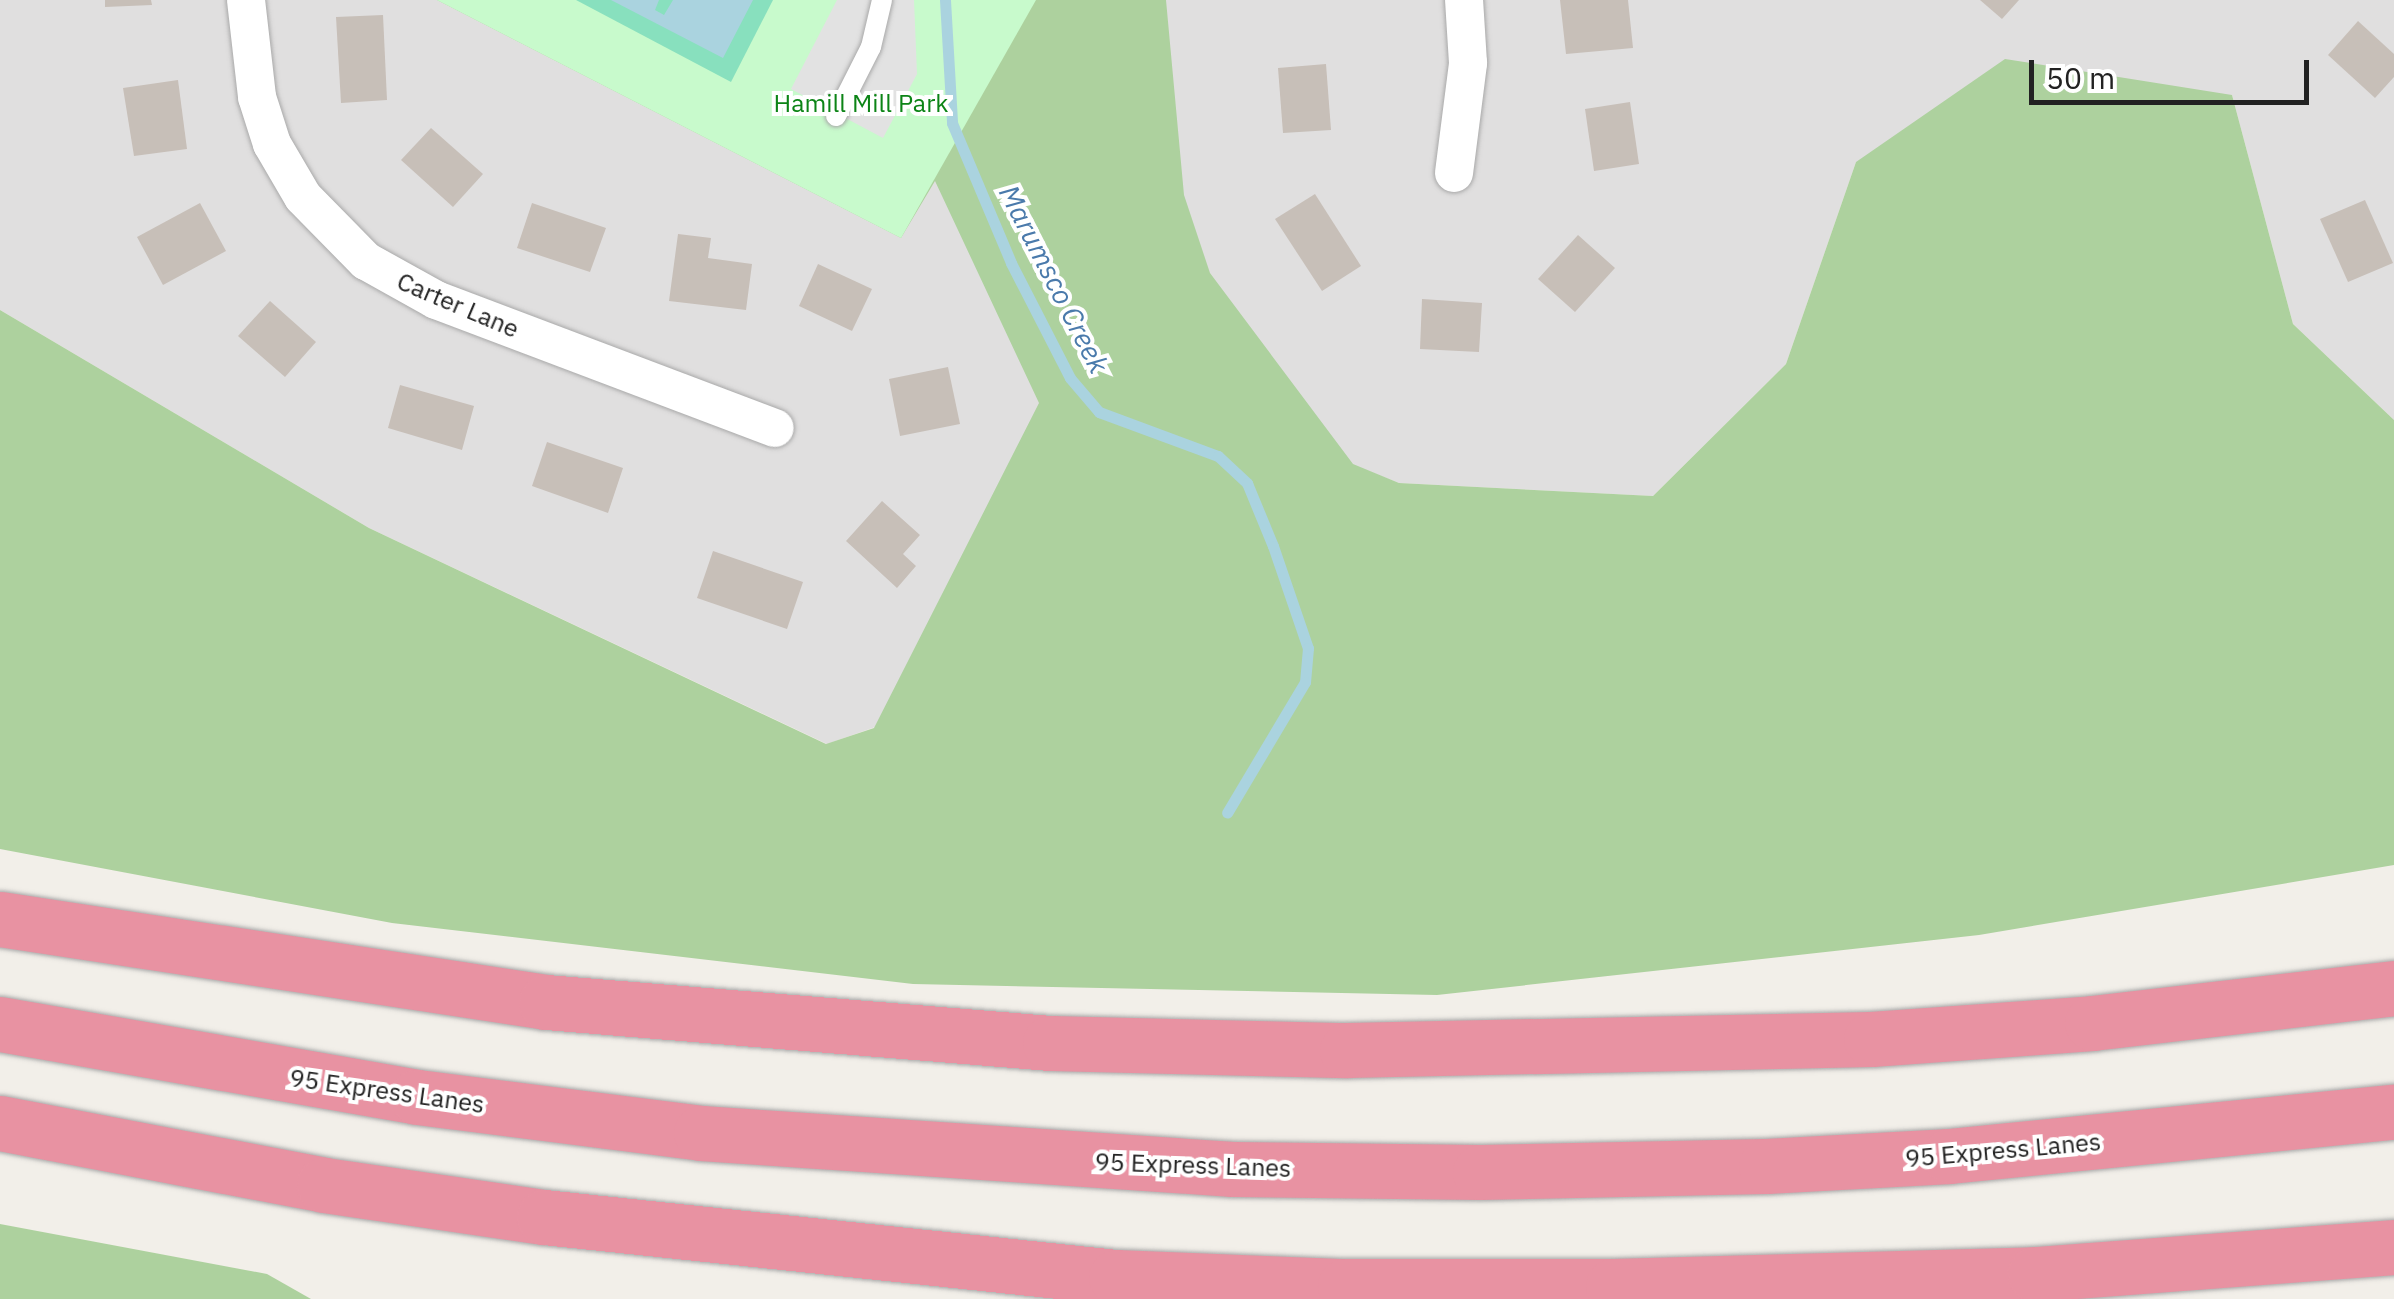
<!DOCTYPE html>
<style>
body{margin:0}
#map{position:relative;width:2394px;height:1299px;overflow:hidden;background:#f2efe9;font-family:"IBM Plex Sans",sans-serif}
div>[style]{position:absolute}
.residential>*{inset:0;background:#e0dfdf}
.forest>*{inset:0;background:#add19e}
.park>*{inset:0;background:#c8facc}
.pitch>*{inset:0;background:#88e0be}
.parking>*{inset:0;background:#e2e2e2}
.water>*{inset:0;background:#aad3df}
.stream>*{height:11px;margin:-5.5px;padding:0 5.5px;transform-origin:5.5px;border-radius:5.5px;background:#aad3df}
.building>*{inset:0;background:#c7bfb8}
.roads{filter:drop-shadow(0 0 2px #a9a9a9) drop-shadow(0 0 2px #a9a9a9)}
.service>*{height:20px;margin:-10px;padding:0 10px;transform-origin:10px;border-radius:10px;background:#fff}
.minor>*{height:38px;margin:-19px;padding:0 19px;transform-origin:19px;border-radius:19px;background:#fff}
.motorway>*{height:55px;margin:-27.5px;padding:0 27.5px;transform-origin:27.5px;border-radius:27.5px;background:#e892a2}
span{translate:-50% -50%;white-space:nowrap;text-align:center;line-height:1.15;-webkit-text-stroke:8px #fff;paint-order:stroke}
.park-label{font-size:25px;color:#0c8416}
.street-label{font-size:25px;color:#222}
.water-label{font-size:28px;color:#4a7aab;font-style:italic}
.scale{position:absolute;left:2029px;top:60px;width:280px;height:45px;box-sizing:border-box;border:5px solid #222;border-top:0;padding-left:12px;font-size:30px;line-height:35px;white-space:nowrap;color:#222;-webkit-text-stroke:8px #fff;paint-order:stroke}
</style>
<div id="map">
<div class="residential">
<div style="clip-path:polygon(0 0,2394px 0,2394px 420px,2293px 324px,2232px 95px,1856px 162px,1786px 364px,1653px 496px,1399px 483px,1353px 465px,960px 697px,827px 744px,369px 528px,0 310px)"></div>
</div>
<div class="forest">
<div style="clip-path:polygon(437px 0,1166px 0,1184px 195px,1210px 273px,1353px 464px,1399px 483px,1653px 496px,1786px 364px,1856px 162px,2005px 59px,2232px 95px,2293px 324px,2394px 420px,2394px 865px,1979px 935px,1437px 995px,913px 984px,392px 923px,0 849px,0 310px,369px 528px,826px 744px,874px 728px,1039px 403px,935px 181px,901px 238px)"></div>
<div style="clip-path:polygon(0 1224px,267px 1274px,311px 1299px,0 1299px)"></div>
</div>
<div class="park">
<div style="clip-path:polygon(437px 0,1036px 0,901px 238px)"></div>
</div>
<div class="pitch">
<div style="clip-path:polygon(576px 0,773px 0,731px 82px)"></div>
</div>
<div class="parking">
<div style="clip-path:polygon(837px 0,914px 0,917px 74px,883px 138px,791px 89px)"></div>
</div>
<div class="water">
<div style="clip-path:polygon(611px 0,659px 0,655px 10px,664px 15px,673px 0,753px 0,723px 58px)"></div>
</div>
<div class="stream">
<div style="left:945px;top:0;width:123px;rotate:86.7deg"></div>
<div style="left:952px;top:123px;width:152px;rotate:67.1deg"></div>
<div style="left:1011px;top:263px;width:129px;rotate:62.8deg"></div>
<div style="left:1070px;top:378px;width:45px;rotate:49.5deg"></div>
<div style="left:1099px;top:412px;width:127px;rotate:20.3deg"></div>
<div style="left:1218px;top:456px;width:40px;rotate:43deg"></div>
<div style="left:1247px;top:483px;width:68px;rotate:67.6deg"></div>
<div style="left:1273px;top:546px;width:108px;rotate:71.1deg"></div>
<div style="left:1308px;top:648px;width:34px;rotate:95deg"></div>
<div style="left:1305px;top:682px;width:152px;rotate:120.8deg"></div>
</div>
<div class="building">
<div style="clip-path:polygon(105px 0,151px 0,152px 5px,105px 7px)"></div>
<div style="clip-path:polygon(1560px 0,1628px 0,1633px 48px,1566px 54px)"></div>
<div style="clip-path:polygon(1980px 0,2019px 0,2002px 19px)"></div>
<div style="clip-path:polygon(383px 15px,387px 100px,341px 103px,336px 17px)"></div>
<div style="clip-path:polygon(2358px 21px,2394px 54px,2394px 77px,2375px 98px,2328px 55px)"></div>
<div style="clip-path:polygon(1326px 64px,1331px 130px,1283px 133px,1278px 68px)"></div>
<div style="clip-path:polygon(178px 80px,187px 149px,134px 156px,123px 88px)"></div>
<div style="clip-path:polygon(1630px 102px,1639px 164px,1594px 171px,1585px 109px)"></div>
<div style="clip-path:polygon(431px 128px,483px 174px,453px 207px,401px 160px)"></div>
<div style="clip-path:polygon(1315px 194px,1361px 266px,1322px 291px,1275px 219px)"></div>
<div style="clip-path:polygon(2365px 200px,2393px 263px,2348px 282px,2320px 219px)"></div>
<div style="clip-path:polygon(200px 203px,226px 251px,163px 285px,137px 237px)"></div>
<div style="clip-path:polygon(532px 203px,606px 228px,590px 272px,517px 248px)"></div>
<div style="clip-path:polygon(678px 234px,711px 238px,708px 258px,752px 264px,746px 310px,669px 301px)"></div>
<div style="clip-path:polygon(1578px 235px,1615px 268px,1575px 312px,1538px 279px)"></div>
<div style="clip-path:polygon(818px 264px,872px 289px,852px 331px,799px 306px)"></div>
<div style="clip-path:polygon(1422px 299px,1482px 303px,1479px 352px,1420px 349px)"></div>
<div style="clip-path:polygon(270px 301px,316px 342px,285px 377px,238px 336px)"></div>
<div style="clip-path:polygon(948px 367px,960px 424px,900px 436px,889px 379px)"></div>
<div style="clip-path:polygon(400px 385px,474px 406px,462px 450px,388px 428px)"></div>
<div style="clip-path:polygon(547px 442px,623px 468px,608px 513px,532px 486px)"></div>
<div style="clip-path:polygon(882px 501px,920px 535px,903px 554px,916px 566px,897px 588px,846px 541px)"></div>
<div style="clip-path:polygon(713px 551px,803px 582px,787px 629px,697px 598px)"></div>
</div>
<div class="roads">
<div class="service">
<div style="left:836px;top:116px;width:77px;rotate:-63.1deg"></div>
<div style="left:871px;top:47px;width:48px;rotate:-76.8deg"></div>
</div>
<div class="minor">
<div style="left:246px;top:0;width:98px;rotate:83.5deg"></div>
<div style="left:257px;top:97px;width:49px;rotate:72.3deg"></div>
<div style="left:272px;top:144px;width:61px;rotate:59.7deg"></div>
<div style="left:303px;top:197px;width:90px;rotate:45.5deg"></div>
<div style="left:366px;top:261px;width:80px;rotate:29.1deg"></div>
<div style="left:436px;top:300px;width:362px;rotate:20.7deg"></div>
<div style="left:1454px;top:173px;width:111px;rotate:-82.7deg"></div>
<div style="left:1468px;top:63px;width:63px;rotate:-93.6deg"></div>
</div>
<div class="motorway">
<div style="left:0;top:919px;width:552px;rotate:8.64deg"></div>
<div style="left:546px;top:1002px;width:506px;rotate:4.65deg"></div>
<div style="left:1050px;top:1043px;width:297px;rotate:1.4deg"></div>
<div style="left:1347px;top:1050px;width:524px;rotate:-1.2deg"></div>
<div style="left:1871px;top:1039px;width:222px;rotate:-4.1deg"></div>
<div style="left:2092px;top:1023px;width:304px;rotate:-6.6deg"></div>
<div style="left:0;top:1024px;width:423px;rotate:9.9deg"></div>
<div style="left:417px;top:1097px;width:286px;rotate:7.2deg"></div>
<div style="left:701px;top:1133px;width:533px;rotate:3.87deg"></div>
<div style="left:1233px;top:1169px;width:247px;rotate:0.7deg"></div>
<div style="left:1480px;top:1172px;width:286px;rotate:-1.2deg"></div>
<div style="left:1766px;top:1166px;width:184px;rotate:-3.1deg"></div>
<div style="left:1950px;top:1156px;width:446px;rotate:-5.7deg"></div>
<div style="left:0;top:1123px;width:330px;rotate:10.8deg"></div>
<div style="left:324px;top:1185px;width:222px;rotate:8.3deg"></div>
<div style="left:544px;top:1217px;width:575px;rotate:5.99deg"></div>
<div style="left:1116px;top:1277px;width:229px;rotate:2.3deg"></div>
<div style="left:1345px;top:1286px;width:268px"></div>
<div style="left:1613px;top:1286px;width:422px;rotate:-1.6deg"></div>
<div style="left:2035px;top:1274px;width:360px;rotate:-4.3deg"></div>
</div>
</div>
<div class="park-label">
<span style="left:861px;top:103px">Hamill Mill Park</span>
</div>
<div class="street-label">
<span style="left:458px;top:305px;rotate:23deg">Carter Lane</span>
<span style="left:387px;top:1091px;rotate:8deg">95 Express Lanes</span>
<span style="left:2003px;top:1150px;rotate:-5deg">95 Express Lanes</span>
<span style="left:1193px;top:1165px;rotate:2deg">95 Express Lanes</span>
</div>
<div class="water-label">
<span style="left:1054px;top:279px;rotate:63deg">Marumsco Creek</span>
</div>
<div class="scale">50 m</div>
</div>
